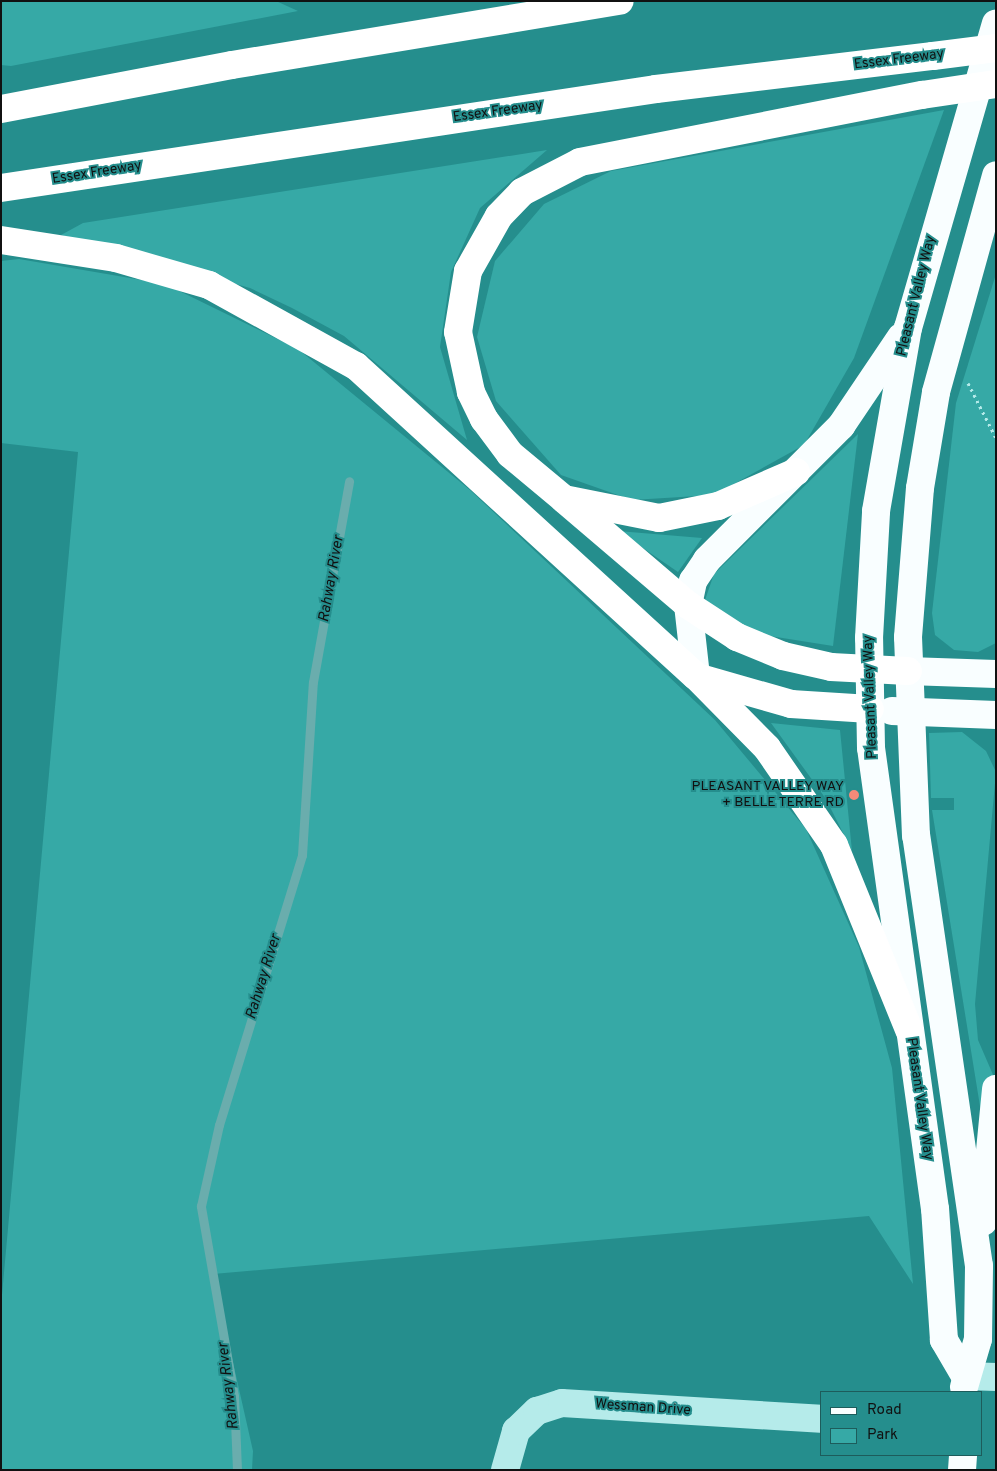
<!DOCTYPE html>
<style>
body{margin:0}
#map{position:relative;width:997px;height:1471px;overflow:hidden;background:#258e8d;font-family:Overpass,sans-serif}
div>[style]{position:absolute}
.green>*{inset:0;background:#36a9a6}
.stream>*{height:9px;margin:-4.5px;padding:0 4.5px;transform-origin:4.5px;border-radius:4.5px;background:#6aadad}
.path>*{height:3px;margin-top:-1.5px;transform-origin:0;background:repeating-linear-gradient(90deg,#b5ebea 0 2.5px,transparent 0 6.5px)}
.minor>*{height:28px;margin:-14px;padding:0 14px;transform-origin:14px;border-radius:14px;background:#b5ebea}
.major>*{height:28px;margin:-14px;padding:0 14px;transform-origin:14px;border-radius:14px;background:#f9feff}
.highway>*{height:28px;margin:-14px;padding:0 14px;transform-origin:14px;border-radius:14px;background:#fff}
.highway-bridge>*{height:28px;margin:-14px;padding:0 14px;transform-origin:14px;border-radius:14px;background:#fff}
.dots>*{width:14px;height:14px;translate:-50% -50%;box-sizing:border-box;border:2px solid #258e8d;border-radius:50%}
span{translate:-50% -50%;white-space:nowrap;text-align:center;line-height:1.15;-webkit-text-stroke:4px #258e8d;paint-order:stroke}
.street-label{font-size:14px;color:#111}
.poi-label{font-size:14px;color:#111}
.right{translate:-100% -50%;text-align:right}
.water-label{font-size:15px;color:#111;font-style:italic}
.frame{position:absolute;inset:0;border:2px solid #111;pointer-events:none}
.legend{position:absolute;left:820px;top:1391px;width:162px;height:65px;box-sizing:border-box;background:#258e8d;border:1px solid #1d5c5b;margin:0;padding:6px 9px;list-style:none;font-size:15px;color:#111}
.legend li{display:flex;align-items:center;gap:10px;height:25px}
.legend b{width:25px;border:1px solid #1d5c5b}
</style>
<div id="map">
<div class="green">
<div style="clip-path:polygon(1px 1px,276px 1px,298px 11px,11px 66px,1px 65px)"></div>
<div style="clip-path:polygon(944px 110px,854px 358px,804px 445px,714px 495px,632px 500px,561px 475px,496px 401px,477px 337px,495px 261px,544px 204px,611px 171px)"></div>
<div style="clip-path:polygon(547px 150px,480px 208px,451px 272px,440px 347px,467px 440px,344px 336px,292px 308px,250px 288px,61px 235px,83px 223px)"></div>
<div style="clip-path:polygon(19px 259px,165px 284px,298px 349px,470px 490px,715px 720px,806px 829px,859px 947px,892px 1068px,913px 1284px,869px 1216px,213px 1274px,253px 1451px,252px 1470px,1px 1470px,1px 1306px,78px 452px,1px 443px,1px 261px)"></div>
<div style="clip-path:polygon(996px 274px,996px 643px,978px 652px,954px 650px,935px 635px,932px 613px,956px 403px)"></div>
<div style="clip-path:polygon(858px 434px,833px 646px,758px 634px,705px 600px,714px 574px)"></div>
<div style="clip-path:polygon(618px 531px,702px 538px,678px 572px)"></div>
<div style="clip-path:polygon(771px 723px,840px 730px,852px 851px,826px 799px)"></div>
<div style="clip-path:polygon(962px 732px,986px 751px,996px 772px,975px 1004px,978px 1040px,994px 1077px,985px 1137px,932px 810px,954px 810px,954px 798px,931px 798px,929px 733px)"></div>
</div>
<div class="stream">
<div style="left:237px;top:1470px;width:74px;rotate:-92.3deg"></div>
<div style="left:234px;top:1396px;width:193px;rotate:-99.9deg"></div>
<div style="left:201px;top:1206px;width:83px;rotate:-77.5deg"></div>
<div style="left:219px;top:1125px;width:282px;rotate:-72.9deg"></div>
<div style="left:302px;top:855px;width:173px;rotate:-86.4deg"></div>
<div style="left:313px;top:682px;width:204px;rotate:-79.8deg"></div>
</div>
<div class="path">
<div style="left:968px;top:383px;width:62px;rotate:63deg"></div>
</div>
<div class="minor">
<div style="left:965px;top:1376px;width:31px;rotate:2deg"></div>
<div style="left:505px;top:1470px;width:41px;rotate:-74.2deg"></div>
<div style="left:516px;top:1431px;width:29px;rotate:-44deg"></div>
<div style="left:537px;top:1411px;width:26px;rotate:-18deg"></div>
<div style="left:562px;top:1403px;width:259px;rotate:3.5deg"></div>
</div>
<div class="major">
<div style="left:908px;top:671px;width:88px;rotate:2deg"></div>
<div style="left:696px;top:676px;width:71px;rotate:-96.4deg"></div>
<div style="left:688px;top:605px;width:25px;rotate:-78deg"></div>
<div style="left:693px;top:581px;width:25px;rotate:-56deg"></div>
<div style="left:707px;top:560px;width:190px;rotate:-45deg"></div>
<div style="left:841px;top:426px;width:107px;rotate:-56deg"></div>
<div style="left:892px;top:711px;width:104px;rotate:2.2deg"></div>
<div style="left:983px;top:1222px;width:134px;rotate:-84.4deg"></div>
<div style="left:965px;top:1376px;width:42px;rotate:-120.3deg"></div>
<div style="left:944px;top:1340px;width:131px;rotate:-93.9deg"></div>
<div style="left:935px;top:1209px;width:465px;rotate:-97.9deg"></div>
<div style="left:871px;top:748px;width:110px;rotate:-91deg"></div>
<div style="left:869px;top:638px;width:127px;rotate:-86.8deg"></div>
<div style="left:876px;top:511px;width:186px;rotate:-80.1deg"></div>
<div style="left:908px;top:328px;width:317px;rotate:-73.9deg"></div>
<div style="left:964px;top:1387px;width:50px;rotate:-73.7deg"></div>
<div style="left:978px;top:1339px;width:73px;rotate:-89.2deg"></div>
<div style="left:979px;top:1266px;width:435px;rotate:-98.3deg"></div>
<div style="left:916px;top:836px;width:199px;rotate:-92.3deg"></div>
<div style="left:908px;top:637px;width:149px;rotate:-85.4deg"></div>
<div style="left:920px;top:488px;width:97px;rotate:-80.5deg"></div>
<div style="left:936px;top:392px;width:225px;rotate:-74.5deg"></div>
<div style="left:962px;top:1470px;width:15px;rotate:-86deg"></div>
</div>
<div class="highway">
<div style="left:1px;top:109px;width:235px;rotate:-10.8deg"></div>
<div style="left:232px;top:65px;width:393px;rotate:-9.4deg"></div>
<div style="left:1px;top:188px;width:662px;rotate:-8.59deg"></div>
<div style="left:656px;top:89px;width:279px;rotate:-6.8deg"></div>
<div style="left:1px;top:240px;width:116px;rotate:8.9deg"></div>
<div style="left:116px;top:258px;width:97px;rotate:16.2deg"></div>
<div style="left:209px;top:285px;width:168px;rotate:28.9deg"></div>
<div style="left:356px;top:366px;width:460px;rotate:42.4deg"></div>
<div style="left:696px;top:676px;width:101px;rotate:45.4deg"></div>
<div style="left:767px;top:748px;width:118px;rotate:55.4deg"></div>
<div style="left:834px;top:845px;width:200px;rotate:67.9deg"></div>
<div style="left:796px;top:472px;width:85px;rotate:156.4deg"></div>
<div style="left:718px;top:506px;width:60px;rotate:168.5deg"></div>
<div style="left:659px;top:518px;width:97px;rotate:-168.7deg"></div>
<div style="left:564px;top:499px;width:70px;rotate:-140.2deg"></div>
<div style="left:510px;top:454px;width:44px;rotate:-126.6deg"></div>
<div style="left:484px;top:419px;width:30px;rotate:-116deg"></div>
<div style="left:471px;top:392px;width:61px;rotate:-102.2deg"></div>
<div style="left:458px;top:332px;width:62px;rotate:-80.7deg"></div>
<div style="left:468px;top:271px;width:63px;rotate:-60.6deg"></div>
<div style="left:499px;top:216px;width:33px;rotate:-46deg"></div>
<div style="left:522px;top:192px;width:65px;rotate:-27.3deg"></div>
<div style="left:580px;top:162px;width:349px;rotate:-11.1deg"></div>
<div style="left:565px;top:500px;width:162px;rotate:40.5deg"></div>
<div style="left:688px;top:605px;width:59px;rotate:33.1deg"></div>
<div style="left:737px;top:637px;width:50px;rotate:22.4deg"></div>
<div style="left:783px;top:656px;width:49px;rotate:12.9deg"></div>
<div style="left:831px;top:667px;width:77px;rotate:3deg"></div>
<div style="left:700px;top:678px;width:95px;rotate:15.9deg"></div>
<div style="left:791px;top:704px;width:79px;rotate:3.6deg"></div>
</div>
<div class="highway-bridge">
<div style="left:933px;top:56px;width:64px;rotate:-7.2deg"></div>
<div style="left:922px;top:95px;width:75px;rotate:-8.5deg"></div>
</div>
<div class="dots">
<div style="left:854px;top:795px;background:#f58a79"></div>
</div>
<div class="street-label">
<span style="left:899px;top:60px;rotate:-7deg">Essex Freeway</span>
<span style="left:498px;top:112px;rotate:-8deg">Essex Freeway</span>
<span style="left:97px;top:173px;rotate:-9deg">Essex Freeway</span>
<span style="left:917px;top:296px;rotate:-76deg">Pleasant Valley Way</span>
<span style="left:871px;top:697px;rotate:-92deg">Pleasant Valley Way</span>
<span style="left:919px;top:1099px;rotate:82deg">Pleasant Valley Way</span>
<span style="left:643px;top:1408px;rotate:4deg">Wessman Drive</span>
</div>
<div class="poi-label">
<span class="right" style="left:844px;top:795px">PLEASANT VALLEY WAY<br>+ BELLE TERRE RD</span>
</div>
<div class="water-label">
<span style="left:332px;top:579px;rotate:-80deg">Rahway River</span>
<span style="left:264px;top:977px;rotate:-73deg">Rahway River</span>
<span style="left:229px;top:1386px;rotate:-97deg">Rahway River</span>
</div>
<div class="frame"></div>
<ul class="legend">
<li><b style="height:6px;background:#f9feff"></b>Road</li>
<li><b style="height:14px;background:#36a9a6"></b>Park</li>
</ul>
</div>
